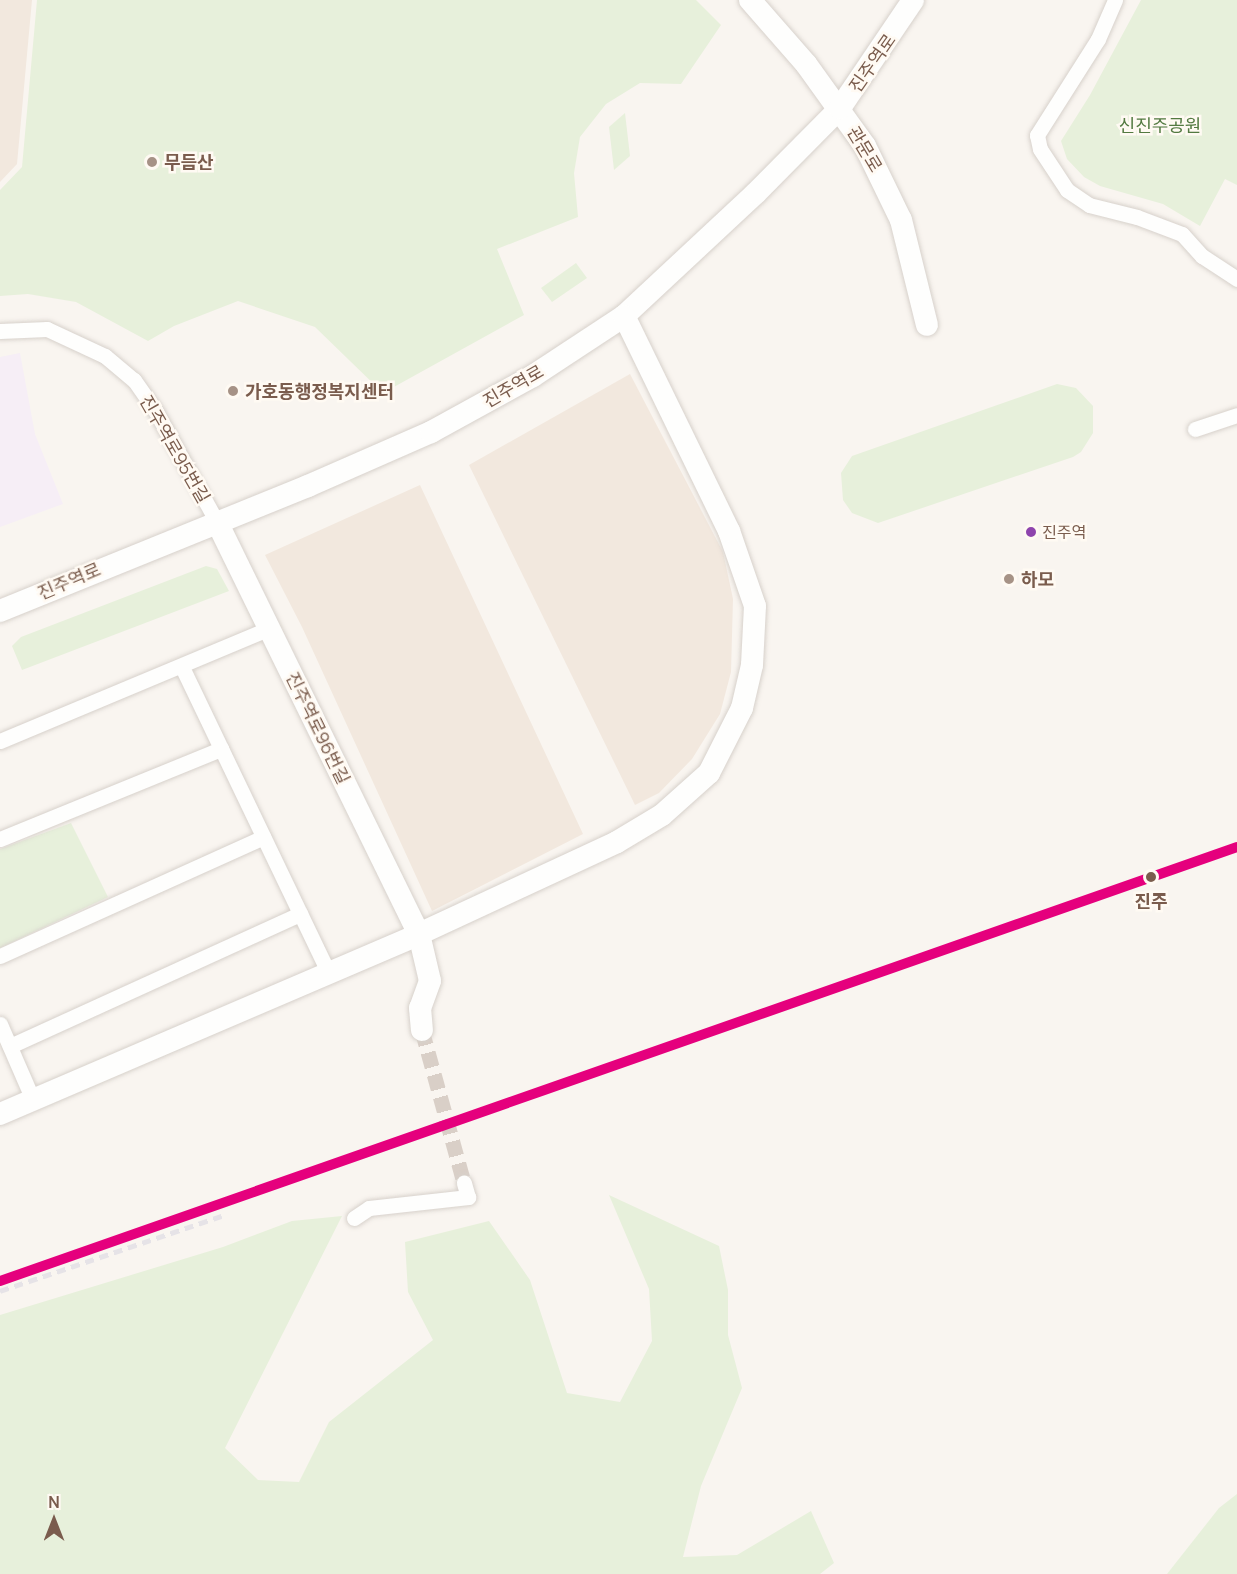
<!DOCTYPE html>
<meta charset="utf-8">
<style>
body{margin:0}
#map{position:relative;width:1237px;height:1574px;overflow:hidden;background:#f9f5f0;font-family:Manrope,"Noto Sans KR",sans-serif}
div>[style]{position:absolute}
.residential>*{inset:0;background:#f2e8de}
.education>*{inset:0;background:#f6eef6}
.green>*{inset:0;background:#e7f0db}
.street-tunnel>*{height:15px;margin-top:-7.5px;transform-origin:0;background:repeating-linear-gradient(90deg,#d9cfc7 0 15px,transparent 0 23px)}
.roads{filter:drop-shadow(0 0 2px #d7d1cb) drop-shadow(0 0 2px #d7d1cb)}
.street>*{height:15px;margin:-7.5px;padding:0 7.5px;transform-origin:7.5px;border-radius:7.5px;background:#fefefd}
.secondary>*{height:22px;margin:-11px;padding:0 11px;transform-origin:11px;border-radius:11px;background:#fefefd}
.rail>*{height:4.5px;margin-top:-2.25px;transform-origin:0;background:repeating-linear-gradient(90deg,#e6e3e7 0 9px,transparent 0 15px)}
.rail-1>*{height:10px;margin:-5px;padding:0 5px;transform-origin:5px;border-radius:5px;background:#e5007d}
.dots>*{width:16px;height:16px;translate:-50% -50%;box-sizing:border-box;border:3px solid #fffaf3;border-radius:50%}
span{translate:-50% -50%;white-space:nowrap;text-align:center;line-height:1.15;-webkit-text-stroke:5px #fffaf3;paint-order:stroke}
.bus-label{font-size:16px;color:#7a5c4d}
.left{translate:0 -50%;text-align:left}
.street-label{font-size:18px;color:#7a5c4d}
.park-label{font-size:18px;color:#537a41}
.poi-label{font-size:18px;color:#7a5c4d;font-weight:700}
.stop-label{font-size:18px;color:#7a5c4d;font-weight:700}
.north{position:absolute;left:24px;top:1490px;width:60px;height:60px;-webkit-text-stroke:4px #fffaf3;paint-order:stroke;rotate:0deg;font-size:16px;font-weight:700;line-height:24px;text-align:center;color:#7a5c4d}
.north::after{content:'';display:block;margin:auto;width:21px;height:27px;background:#7a5c4d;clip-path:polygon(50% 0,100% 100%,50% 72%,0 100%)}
</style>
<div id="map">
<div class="residential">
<div style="clip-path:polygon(0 0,32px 0,17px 164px,0 182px)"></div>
<div style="clip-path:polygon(630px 374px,723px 552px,733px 599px,731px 672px,720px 714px,692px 759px,659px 793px,635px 805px,469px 465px)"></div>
<div style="clip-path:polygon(420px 485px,583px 834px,432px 911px,302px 627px,265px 555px)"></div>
</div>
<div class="education">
<div style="clip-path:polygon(20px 353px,35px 434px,63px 504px,0 527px,0 357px)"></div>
</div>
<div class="green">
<div style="clip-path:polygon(37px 0,696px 0,721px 25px,681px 84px,640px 83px,606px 104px,580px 137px,574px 173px,578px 217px,497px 249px,524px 315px,383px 393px,315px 327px,238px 301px,174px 326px,148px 341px,76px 302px,28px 294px,0 296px,0 190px,22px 167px)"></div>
<div style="clip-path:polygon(1141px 0,1237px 0,1237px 185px,1225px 179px,1200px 226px,1163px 204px,1100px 186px,1084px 177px,1067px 159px,1061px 141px,1090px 95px)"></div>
<div style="clip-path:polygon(625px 113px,630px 156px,614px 170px,609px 127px)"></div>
<div style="clip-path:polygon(576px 263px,587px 278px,552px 302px,541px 288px)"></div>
<div style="clip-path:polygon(1057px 384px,1076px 388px,1093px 406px,1093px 433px,1081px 452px,1073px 457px,878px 523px,852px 513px,843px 500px,841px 473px,852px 456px)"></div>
<div style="clip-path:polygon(206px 566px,217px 569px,229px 591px,22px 670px,12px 646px,21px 637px)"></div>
<div style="clip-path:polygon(71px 823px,108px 897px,0 948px,0 849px)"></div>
<div style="clip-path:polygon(609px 1195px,719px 1246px,728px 1290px,728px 1335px,742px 1388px,701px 1486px,683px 1557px,737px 1555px,811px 1511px,834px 1563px,820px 1574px,0 1574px,0 1315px,223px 1247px,292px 1221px,342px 1216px,225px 1448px,258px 1480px,299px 1482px,329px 1422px,433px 1340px,408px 1292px,405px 1242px,489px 1221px,530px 1280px,567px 1393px,620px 1402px,652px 1341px,649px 1289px)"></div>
<div style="clip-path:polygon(1237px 1494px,1237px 1574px,1167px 1574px,1219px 1508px)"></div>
</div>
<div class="street-tunnel">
<div style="left:422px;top:1030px;width:159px;rotate:74.6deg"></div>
</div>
<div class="roads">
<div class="street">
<div style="left:1115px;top:0;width:43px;rotate:113.6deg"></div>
<div style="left:1098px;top:39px;width:114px;rotate:122.4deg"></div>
<div style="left:1037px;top:135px;width:14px;rotate:78deg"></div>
<div style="left:1040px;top:149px;width:49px;rotate:56.6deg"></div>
<div style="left:1067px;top:190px;width:27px;rotate:34deg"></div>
<div style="left:1089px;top:205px;width:49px;rotate:14deg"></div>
<div style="left:1137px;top:217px;width:48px;rotate:20.7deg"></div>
<div style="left:1182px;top:234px;width:30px;rotate:48deg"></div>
<div style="left:1202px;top:256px;width:42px;rotate:33.3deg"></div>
<div style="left:0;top:331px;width:47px;rotate:-2.4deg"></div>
<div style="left:47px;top:329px;width:64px;rotate:25deg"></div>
<div style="left:105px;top:356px;width:38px;rotate:40deg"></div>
<div style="left:134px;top:380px;width:39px;rotate:55deg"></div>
<div style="left:156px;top:412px;width:126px;rotate:61deg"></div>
<div style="left:1195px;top:429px;width:44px;rotate:-18.4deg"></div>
<div style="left:182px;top:667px;width:338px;rotate:64.4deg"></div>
<div style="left:0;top:741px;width:293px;rotate:-22.7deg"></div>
<div style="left:0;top:839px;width:239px;rotate:-22.2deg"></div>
<div style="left:0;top:956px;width:289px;rotate:-24.3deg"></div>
<div style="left:0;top:1024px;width:83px;rotate:66.5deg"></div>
<div style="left:10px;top:1046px;width:319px;rotate:-24.5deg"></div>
<div style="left:354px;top:1218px;width:18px;rotate:-34deg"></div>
<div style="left:369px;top:1208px;width:100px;rotate:-6.3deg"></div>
<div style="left:468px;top:1197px;width:15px;rotate:-106deg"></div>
</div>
<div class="secondary">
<div style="left:750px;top:0;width:85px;rotate:48.8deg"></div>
<div style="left:806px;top:64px;width:101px;rotate:54.3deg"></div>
<div style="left:865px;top:146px;width:82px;rotate:64.1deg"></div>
<div style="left:901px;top:220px;width:108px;rotate:76.1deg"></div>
<div style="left:217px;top:522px;width:459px;rotate:63.9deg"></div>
<div style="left:419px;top:934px;width:48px;rotate:76.8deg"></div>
<div style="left:430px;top:981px;width:29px;rotate:110deg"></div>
<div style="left:420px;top:1008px;width:22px;rotate:85deg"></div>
<div style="left:0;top:611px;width:332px;rotate:-22.1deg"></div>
<div style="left:308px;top:486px;width:134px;rotate:-23.7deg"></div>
<div style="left:431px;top:432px;width:116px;rotate:-28.8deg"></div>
<div style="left:533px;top:376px;width:109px;rotate:-33.4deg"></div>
<div style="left:624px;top:316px;width:180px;rotate:-43deg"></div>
<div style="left:756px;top:193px;width:120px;rotate:-45.3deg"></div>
<div style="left:840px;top:108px;width:130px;rotate:-55.9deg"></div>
<div style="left:0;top:1114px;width:456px;rotate:-23.2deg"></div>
<div style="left:419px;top:934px;width:218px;rotate:-24.9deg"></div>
<div style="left:617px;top:842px;width:52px;rotate:-31deg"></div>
<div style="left:662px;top:815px;width:63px;rotate:-41.8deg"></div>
<div style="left:709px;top:773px;width:73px;rotate:-63.1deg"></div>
<div style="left:742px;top:708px;width:44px;rotate:-76.9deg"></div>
<div style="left:752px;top:665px;width:59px;rotate:-87.1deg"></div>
<div style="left:755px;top:606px;width:79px;rotate:-109.1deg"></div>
<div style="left:729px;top:531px;width:239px;rotate:-116deg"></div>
</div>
</div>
<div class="rail">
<div style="left:0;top:1291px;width:234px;rotate:-18.7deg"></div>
</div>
<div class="rail-1">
<div style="left:0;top:1281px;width:1311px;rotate:-19.33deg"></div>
</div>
<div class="dots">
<div style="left:152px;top:162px;background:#a69286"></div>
<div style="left:233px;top:391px;background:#a69286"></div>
<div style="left:1031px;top:532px;background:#8e44ad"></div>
<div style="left:1009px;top:579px;background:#a69286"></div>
<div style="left:1151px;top:877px;background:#7a5c4d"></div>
</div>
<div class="bus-label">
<span class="left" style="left:1042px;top:532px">진주역</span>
</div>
<div class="street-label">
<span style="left:872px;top:63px;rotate:-55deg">진주역로</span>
<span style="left:865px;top:149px;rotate:59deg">관문로</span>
<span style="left:513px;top:386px;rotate:-30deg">진주역로</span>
<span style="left:175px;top:449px;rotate:60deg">진주역로95번길</span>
<span style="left:69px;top:581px;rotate:-23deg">진주역로</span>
<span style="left:318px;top:728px;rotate:64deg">진주역로96번길</span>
</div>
<div class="park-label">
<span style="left:1160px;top:125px">신진주공원</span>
</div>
<div class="poi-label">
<span class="left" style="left:164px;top:162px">무듬산</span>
<span class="left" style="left:245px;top:391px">가호동행정복지센터</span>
<span class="left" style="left:1021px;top:579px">하모</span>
</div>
<div class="stop-label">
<span style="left:1151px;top:901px">진주</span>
</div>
<div class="north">N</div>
</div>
